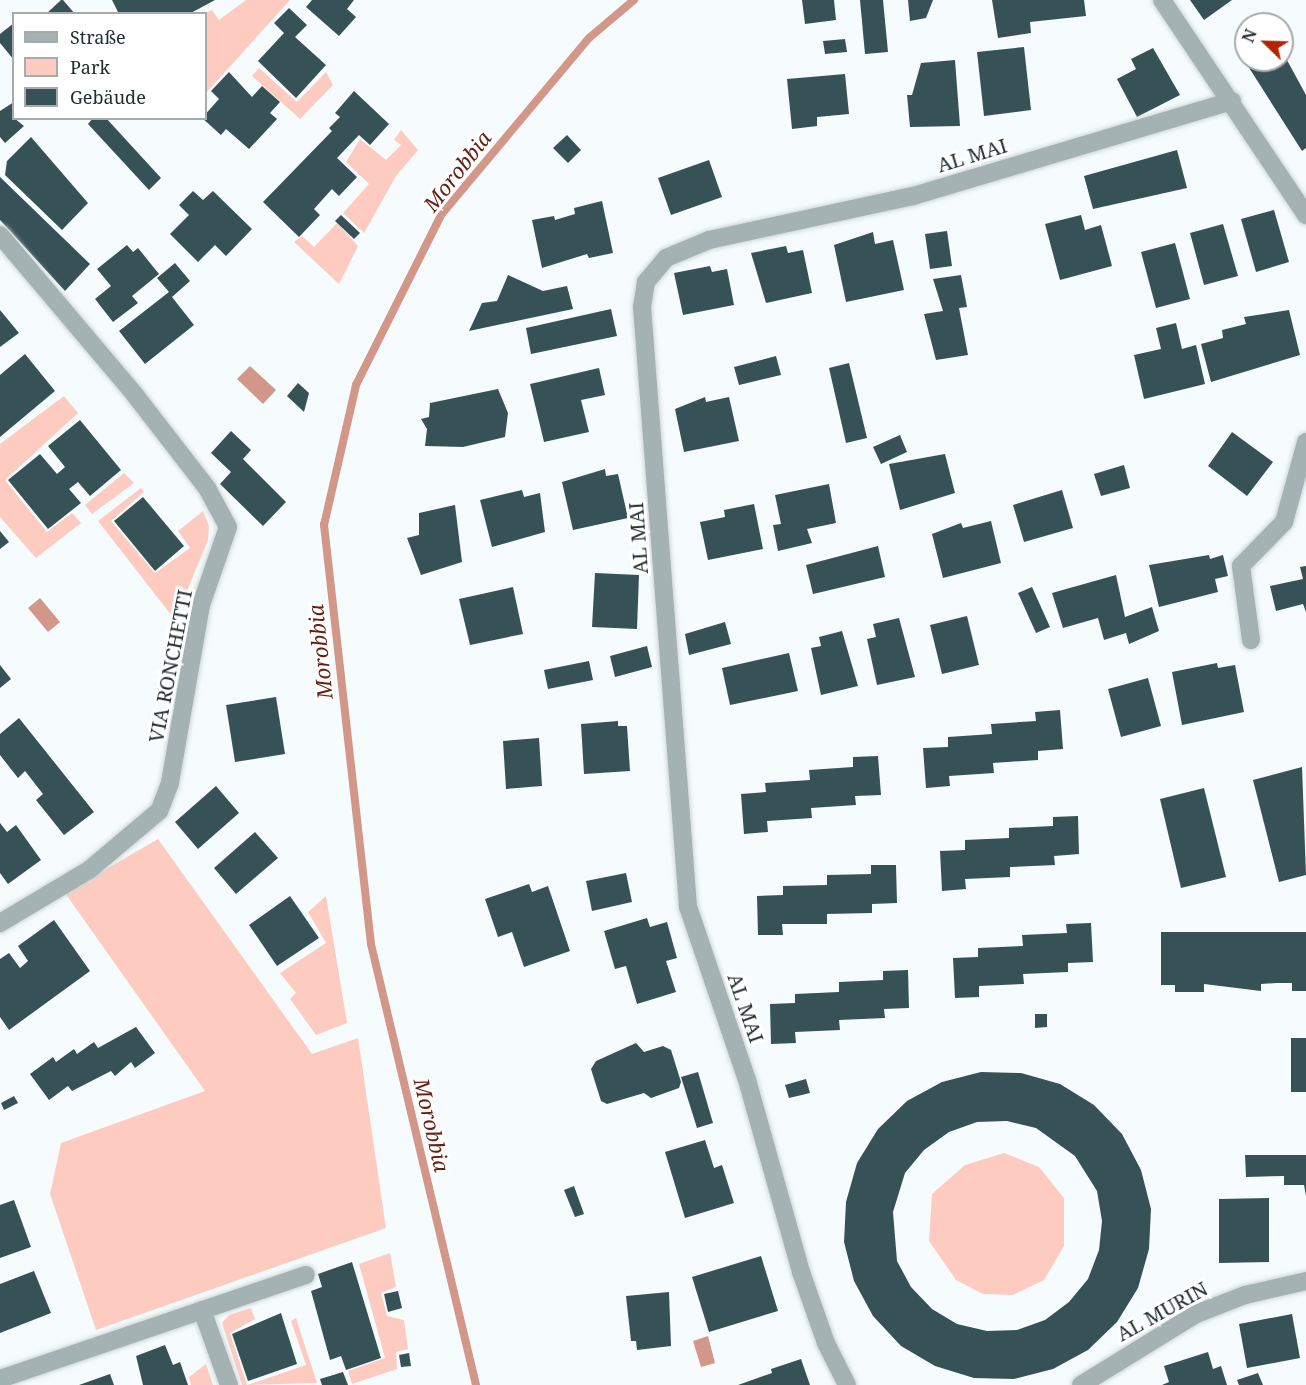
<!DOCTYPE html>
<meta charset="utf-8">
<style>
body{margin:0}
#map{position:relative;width:1306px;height:1385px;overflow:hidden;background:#f6fcfd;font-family:"Noto Serif",serif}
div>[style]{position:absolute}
.green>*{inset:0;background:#fecbc0}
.water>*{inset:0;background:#d3978a}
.stream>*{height:8px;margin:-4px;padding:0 4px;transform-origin:4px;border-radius:4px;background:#d3978a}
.building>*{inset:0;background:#375256}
.roads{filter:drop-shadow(0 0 2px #d0d7d8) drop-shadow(0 0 2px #d0d7d8)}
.minor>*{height:18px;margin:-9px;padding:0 9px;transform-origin:9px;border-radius:9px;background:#a5b2b4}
span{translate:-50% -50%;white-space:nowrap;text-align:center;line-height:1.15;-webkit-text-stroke:6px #fff;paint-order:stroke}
.street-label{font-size:20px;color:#212d2e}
.water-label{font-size:21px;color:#661f10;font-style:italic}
.legend{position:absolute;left:12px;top:12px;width:195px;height:108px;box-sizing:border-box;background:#fff;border:2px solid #a6abab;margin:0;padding:8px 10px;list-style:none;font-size:18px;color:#212d2e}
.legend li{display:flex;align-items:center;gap:12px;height:30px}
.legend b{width:30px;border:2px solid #a6abab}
.north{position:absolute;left:1234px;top:12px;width:60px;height:60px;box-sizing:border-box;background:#fff;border:2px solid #a6abab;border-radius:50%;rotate:293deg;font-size:16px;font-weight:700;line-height:24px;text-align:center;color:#212d2e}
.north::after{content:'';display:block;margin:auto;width:21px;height:27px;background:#b22504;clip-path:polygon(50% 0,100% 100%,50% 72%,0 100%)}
</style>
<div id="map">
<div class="green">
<div style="clip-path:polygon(246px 0,290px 0,206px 93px,205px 13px,212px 10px,219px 20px)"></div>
<div style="clip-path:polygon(259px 68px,297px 102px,326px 72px,333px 85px,300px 119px,252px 76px)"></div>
<div style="clip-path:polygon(401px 130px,418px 150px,396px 176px,364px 233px,343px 213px,369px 184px,346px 162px,360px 139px,386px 160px,401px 145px,394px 140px)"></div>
<div style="clip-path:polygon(337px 223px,358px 246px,339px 284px,294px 242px,302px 236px,314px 247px)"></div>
<div style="clip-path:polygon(64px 396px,78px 413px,5px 480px,47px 532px,72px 513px,81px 523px,36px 558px,0 517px,0 444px)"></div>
<div style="clip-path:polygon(124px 473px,134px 483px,92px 514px,85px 505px)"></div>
<div style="clip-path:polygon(141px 488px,144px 492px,111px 521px,155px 573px,190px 548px,178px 531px,203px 511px,209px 526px,208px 540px,175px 620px,98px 521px)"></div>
<div style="clip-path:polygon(158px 839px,312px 1054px,358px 1038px,386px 1228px,96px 1330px,50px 1194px,61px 1143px,205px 1091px,65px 893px)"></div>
<div style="clip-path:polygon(326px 896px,347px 1023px,316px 1035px,290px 999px,296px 993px,280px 973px,326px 943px,308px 912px)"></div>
<div style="clip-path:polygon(1004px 1153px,1039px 1167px,1064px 1198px,1064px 1246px,1044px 1280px,1013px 1295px,983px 1294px,956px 1280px,929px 1241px,932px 1194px,965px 1165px)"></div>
<div style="clip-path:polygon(390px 1253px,396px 1287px,381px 1293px,387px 1316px,404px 1320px,408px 1349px,396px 1352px,397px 1369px,352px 1384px,348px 1371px,385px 1358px,359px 1264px)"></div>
<div style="clip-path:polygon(251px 1308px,255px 1319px,230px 1333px,247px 1385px,306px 1365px,291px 1321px,296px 1318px,317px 1383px,242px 1385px,222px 1323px,229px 1315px)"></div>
<div style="clip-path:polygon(206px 1364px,213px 1385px,191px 1385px,189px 1377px)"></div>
</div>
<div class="water">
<div style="clip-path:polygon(250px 366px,276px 390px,263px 404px,237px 379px)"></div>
<div style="clip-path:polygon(40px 598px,60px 622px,48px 632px,28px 608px)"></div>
<div style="clip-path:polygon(708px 1336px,715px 1363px,701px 1367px,693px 1341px)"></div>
</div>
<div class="stream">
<div style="left:476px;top:1385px;width:453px;rotate:-103.4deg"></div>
<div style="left:371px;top:944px;width:422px;rotate:-96.4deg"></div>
<div style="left:324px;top:525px;width:144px;rotate:-77.1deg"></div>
<div style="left:356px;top:385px;width:190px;rotate:-63.4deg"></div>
<div style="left:441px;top:215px;width:231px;rotate:-50.1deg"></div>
<div style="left:589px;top:38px;width:59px;rotate:-40.2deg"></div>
</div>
<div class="building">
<div style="clip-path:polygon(63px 0,75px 14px,46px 14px,61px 0)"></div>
<div style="clip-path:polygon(112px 0,215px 0,189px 14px,119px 14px)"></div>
<div style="clip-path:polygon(312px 0,354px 0,347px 9px,356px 17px,339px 36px,306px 7px)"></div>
<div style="clip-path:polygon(802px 0,834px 0,836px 20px,805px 24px)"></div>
<div style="clip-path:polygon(860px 0,883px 0,888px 52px,865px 54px)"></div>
<div style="clip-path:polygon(908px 0,933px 0,926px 18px,910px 21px)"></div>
<div style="clip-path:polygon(992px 0,1084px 0,1086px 16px,1030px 22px,1031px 33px,998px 38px)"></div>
<div style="clip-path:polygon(1190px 0,1232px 0,1204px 20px)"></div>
<div style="clip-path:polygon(289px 8px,307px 25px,295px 37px,326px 65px,296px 98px,258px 61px,284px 33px,274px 23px)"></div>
<div style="clip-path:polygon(14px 23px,14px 60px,0 43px,0 34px)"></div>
<div style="clip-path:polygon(845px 39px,847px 52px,825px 54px,823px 41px)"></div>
<div style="clip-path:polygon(1024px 47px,1031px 110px,984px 116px,977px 52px)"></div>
<div style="clip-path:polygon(1153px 48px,1180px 95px,1137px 117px,1117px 79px,1136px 69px,1131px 59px)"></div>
<div style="clip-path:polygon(1282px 51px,1306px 95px,1306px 148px,1302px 151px,1246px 63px,1282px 60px)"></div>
<div style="clip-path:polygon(955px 60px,960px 126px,910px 127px,907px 95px,912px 95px,921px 63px)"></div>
<div style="clip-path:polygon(229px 72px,252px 97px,262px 86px,280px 102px,270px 113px,277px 119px,249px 149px,226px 129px,221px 135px,202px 118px,219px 99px,211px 91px)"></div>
<div style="clip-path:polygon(845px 74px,849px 114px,817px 117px,817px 126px,792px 129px,787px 79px)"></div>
<div style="clip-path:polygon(354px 91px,389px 124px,370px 145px,359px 135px,337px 158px,357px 177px,339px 196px,332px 189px,314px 209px,320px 215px,299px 237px,263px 202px,332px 131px,329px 128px,340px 117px,335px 113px)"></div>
<div style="clip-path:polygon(14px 102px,14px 118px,24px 126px,5px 143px,0 137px,0 111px)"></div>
<div style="clip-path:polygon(93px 118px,106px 118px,161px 178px,149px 190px,88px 124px)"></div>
<div style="clip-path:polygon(567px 135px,581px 150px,568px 163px,553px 148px)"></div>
<div style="clip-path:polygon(31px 137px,88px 203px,62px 230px,5px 175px,7px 161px)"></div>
<div style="clip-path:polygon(1177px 150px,1187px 188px,1093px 209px,1084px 176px)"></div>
<div style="clip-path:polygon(709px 160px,722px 197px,671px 215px,658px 178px)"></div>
<div style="clip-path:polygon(0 177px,90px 264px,65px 291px,0 220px)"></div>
<div style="clip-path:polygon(193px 191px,203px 200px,213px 191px,252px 229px,226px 256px,215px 245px,198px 262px,170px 234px,189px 215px,179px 205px)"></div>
<div style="clip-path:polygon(602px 201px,613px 253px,589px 258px,587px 254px,542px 268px,532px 220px,554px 216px,555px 220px,575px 214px,574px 208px)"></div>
<div style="clip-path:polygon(1274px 210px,1289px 262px,1256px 272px,1241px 219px)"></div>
<div style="clip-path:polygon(341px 215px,360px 233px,354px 239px,335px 221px)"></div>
<div style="clip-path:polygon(1081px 215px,1085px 230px,1101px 225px,1112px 266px,1060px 280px,1045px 224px)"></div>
<div style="clip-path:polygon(1223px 224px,1238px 276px,1204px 285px,1190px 233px)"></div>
<div style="clip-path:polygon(947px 231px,952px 266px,930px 269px,925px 234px)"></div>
<div style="clip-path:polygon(873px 232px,875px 244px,893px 240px,904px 290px,846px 302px,834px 245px)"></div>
<div style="clip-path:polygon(1175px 243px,1190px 299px,1156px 308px,1141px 252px)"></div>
<div style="clip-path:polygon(127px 245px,133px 252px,138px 248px,159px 274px,132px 296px,138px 303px,113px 322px,95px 299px,111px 286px,97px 269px)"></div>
<div style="clip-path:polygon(786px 246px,788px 253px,803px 250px,812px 293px,766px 303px,751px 253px)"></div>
<div style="clip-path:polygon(175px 263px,190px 281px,172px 297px,194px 325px,145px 364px,119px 331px,169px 292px,157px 278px)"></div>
<div style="clip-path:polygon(710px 266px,712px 272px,727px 269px,734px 305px,683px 315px,674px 273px)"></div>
<div style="clip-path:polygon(508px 275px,543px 291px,567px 286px,573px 309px,469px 331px,482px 303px,497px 301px)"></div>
<div style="clip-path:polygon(961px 275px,967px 307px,959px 308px,968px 355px,936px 360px,924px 314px,943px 311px,933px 279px)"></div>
<div style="clip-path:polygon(611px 309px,617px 336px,531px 354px,526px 328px)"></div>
<div style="clip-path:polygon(0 310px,19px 333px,0 347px)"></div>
<div style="clip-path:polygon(1289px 310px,1300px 355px,1211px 382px,1201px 344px,1223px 338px,1222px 330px,1246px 324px,1244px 317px)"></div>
<div style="clip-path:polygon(1176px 323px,1182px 349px,1196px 345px,1205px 384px,1144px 399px,1134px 355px,1161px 349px,1156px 328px)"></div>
<div style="clip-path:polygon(25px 354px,55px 391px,0 437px,0 375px)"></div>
<div style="clip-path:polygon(776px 356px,781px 375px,739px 385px,734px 367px)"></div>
<div style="clip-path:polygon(849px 363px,867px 438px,846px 443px,829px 368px)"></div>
<div style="clip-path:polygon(599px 368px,605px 395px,581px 400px,589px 432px,544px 442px,530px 384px)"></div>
<div style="clip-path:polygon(298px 383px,309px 393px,304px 412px,287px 396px)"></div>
<div style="clip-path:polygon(498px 389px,508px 413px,505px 437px,463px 447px,425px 446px,427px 429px,421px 419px,429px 417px,430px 403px)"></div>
<div style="clip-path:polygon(705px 397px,706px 402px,729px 397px,739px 441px,684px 452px,675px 409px)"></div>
<div style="clip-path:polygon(80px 420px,121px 470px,90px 496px,78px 482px,69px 489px,81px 503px,48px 529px,8px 480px,40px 454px,57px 474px,65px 467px,48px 446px)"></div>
<div style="clip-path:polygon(231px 431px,251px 450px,243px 459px,286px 502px,263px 526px,220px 484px,231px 472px,211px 453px)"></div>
<div style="clip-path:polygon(1232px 432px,1273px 462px,1247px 496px,1208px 466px)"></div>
<div style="clip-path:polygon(900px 435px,907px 452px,881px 464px,873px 447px)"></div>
<div style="clip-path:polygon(945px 454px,955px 493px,900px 510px,889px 464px)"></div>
<div style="clip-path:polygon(1124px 465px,1130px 488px,1101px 496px,1094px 474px)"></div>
<div style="clip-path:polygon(605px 469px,606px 476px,618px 474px,628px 518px,573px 530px,562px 482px)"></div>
<div style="clip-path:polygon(829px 484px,836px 523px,807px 529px,812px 543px,778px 551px,773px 525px,781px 524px,775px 495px)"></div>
<div style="clip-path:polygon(522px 490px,524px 497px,540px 493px,545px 532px,492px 547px,480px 500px)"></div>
<div style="clip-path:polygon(1062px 490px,1073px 528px,1024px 542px,1013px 505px)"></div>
<div style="clip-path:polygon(143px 497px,184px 546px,155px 571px,114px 521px)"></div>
<div style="clip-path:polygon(754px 504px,763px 549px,708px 560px,700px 522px,725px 517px,724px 510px)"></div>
<div style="clip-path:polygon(455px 505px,462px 562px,421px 575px,407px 538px,419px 535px,419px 513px)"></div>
<div style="clip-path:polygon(991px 521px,1001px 563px,943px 578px,932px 534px,961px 523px,963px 528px)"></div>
<div style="clip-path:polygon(0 531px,9px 542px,0 549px)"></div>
<div style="clip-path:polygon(878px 546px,885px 577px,813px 594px,806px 565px)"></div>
<div style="clip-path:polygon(1209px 555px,1210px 559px,1223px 555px,1228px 576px,1215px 579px,1218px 592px,1159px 607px,1149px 565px)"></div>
<div style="clip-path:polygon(1306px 566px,1306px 612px,1303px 604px,1276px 611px,1270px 586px,1303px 579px,1300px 567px)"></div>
<div style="clip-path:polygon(595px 573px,639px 575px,637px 629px,592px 627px)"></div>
<div style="clip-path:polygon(1116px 575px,1125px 617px,1152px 607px,1159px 631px,1129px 644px,1126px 633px,1104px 640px,1098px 618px,1063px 628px,1052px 593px)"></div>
<div style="clip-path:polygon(513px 587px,523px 634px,470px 645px,459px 599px)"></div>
<div style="clip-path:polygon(1032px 587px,1050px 627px,1036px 633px,1018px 593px)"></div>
<div style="clip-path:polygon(967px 616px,979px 665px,942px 674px,930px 625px)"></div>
<div style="clip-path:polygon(899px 618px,915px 677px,877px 685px,867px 639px,876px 637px,873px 624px)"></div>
<div style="clip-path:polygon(725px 622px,731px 644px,689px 655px,685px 634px)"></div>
<div style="clip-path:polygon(842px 631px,858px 686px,821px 695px,811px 648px,821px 646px,819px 637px)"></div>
<div style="clip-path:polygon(647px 646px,652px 667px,615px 677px,610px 656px)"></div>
<div style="clip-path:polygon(789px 653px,798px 691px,730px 705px,722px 668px)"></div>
<div style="clip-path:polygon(589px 661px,593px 680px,548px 689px,544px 670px)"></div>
<div style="clip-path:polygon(1217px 663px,1218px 668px,1235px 665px,1244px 712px,1182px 725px,1172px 672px)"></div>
<div style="clip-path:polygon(0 665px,11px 679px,0 688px)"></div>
<div style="clip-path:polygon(1148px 678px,1161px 726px,1121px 737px,1108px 689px)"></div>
<div style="clip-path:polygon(276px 697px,285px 754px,235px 762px,226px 705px)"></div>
<div style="clip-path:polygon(1060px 710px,1063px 749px,1038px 751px,1038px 760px,993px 763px,994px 773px,949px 776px,950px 786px,926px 788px,923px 748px,948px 747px,948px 737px,992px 734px,991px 724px,1036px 721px,1035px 712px)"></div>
<div style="clip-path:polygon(19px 718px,94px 812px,64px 835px,36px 800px,43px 794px,25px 771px,18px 778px,0 755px,0 734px)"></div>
<div style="clip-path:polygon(618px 721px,618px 726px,627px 726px,630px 771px,584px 774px,581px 724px)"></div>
<div style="clip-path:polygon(539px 738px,542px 786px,506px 789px,503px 741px)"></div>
<div style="clip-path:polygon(878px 756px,881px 795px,855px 796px,856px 805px,811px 808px,812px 818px,767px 821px,768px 832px,744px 834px,741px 794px,766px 792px,765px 783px,810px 780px,809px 770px,853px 767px,853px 757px)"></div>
<div style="clip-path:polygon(1302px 767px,1306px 875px,1279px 882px,1253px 780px)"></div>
<div style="clip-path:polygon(216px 786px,239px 813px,198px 849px,175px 822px)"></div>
<div style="clip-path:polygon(1204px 788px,1226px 877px,1181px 888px,1160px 799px)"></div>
<div style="clip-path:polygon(1078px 816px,1079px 854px,1054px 856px,1055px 865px,1010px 867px,1010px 877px,965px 879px,966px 889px,942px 891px,940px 851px,965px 850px,965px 840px,1009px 838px,1009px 828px,1053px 826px,1053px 817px)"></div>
<div style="clip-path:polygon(0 823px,7px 832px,16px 825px,41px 860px,8px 884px,0 873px)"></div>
<div style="clip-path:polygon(255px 832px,278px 858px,236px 894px,214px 868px)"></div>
<div style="clip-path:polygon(871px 865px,896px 865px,897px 903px,872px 904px,872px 913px,827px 914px,827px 924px,782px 924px,783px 935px,758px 935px,757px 896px,783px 895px,783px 886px,827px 885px,827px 875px,871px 874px)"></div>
<div style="clip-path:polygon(626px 873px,632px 902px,592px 911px,586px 881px)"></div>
<div style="clip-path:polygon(529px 884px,532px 892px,548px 886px,570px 951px,524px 967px,512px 932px,498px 937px,485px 899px)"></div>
<div style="clip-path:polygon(290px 896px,319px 938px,277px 966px,249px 925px)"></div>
<div style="clip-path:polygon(647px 918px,650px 927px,667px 922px,677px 958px,666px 961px,676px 992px,637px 1004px,626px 966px,615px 969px,604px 931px)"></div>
<div style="clip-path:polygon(54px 920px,90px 971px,9px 1030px,0 1017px,0 959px,9px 953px,20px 968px,28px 961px,18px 946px)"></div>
<div style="clip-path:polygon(1091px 923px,1093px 962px,1068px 963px,1068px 972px,1023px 974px,1024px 984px,979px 986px,979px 997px,955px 998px,953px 958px,978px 957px,978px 948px,1023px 946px,1022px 935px,1067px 933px,1066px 924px)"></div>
<div style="clip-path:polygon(1161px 932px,1306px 932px,1306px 991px,1292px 991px,1292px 983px,1276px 983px,1261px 984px,1261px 991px,1204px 984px,1204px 992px,1175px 992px,1175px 985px,1161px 985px)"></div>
<div style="clip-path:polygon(908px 970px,909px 1008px,884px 1009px,885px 1018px,839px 1020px,840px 1030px,795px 1032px,796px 1043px,771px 1044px,770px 1004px,795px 1003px,795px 994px,839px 992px,839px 982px,883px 980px,883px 971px)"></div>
<div style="clip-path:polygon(1035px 1014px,1047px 1014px,1047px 1027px,1035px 1028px)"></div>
<div style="clip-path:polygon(136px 1027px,155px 1053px,135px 1068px,131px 1062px,115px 1076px,111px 1071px,72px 1091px,68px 1086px,49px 1100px,30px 1074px,53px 1057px,56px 1062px,74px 1049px,77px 1054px,94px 1042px,98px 1048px)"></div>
<div style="clip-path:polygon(1291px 1038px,1306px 1038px,1306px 1092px,1291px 1092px)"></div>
<div style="clip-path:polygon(636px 1043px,644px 1052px,663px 1046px,671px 1050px,681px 1082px,679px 1088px,651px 1098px,644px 1093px,607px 1104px,601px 1101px,591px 1069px,596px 1061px)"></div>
<div style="clip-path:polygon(698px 1072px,713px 1123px,697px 1128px,681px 1077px)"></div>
<div style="clip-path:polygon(evenodd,981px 1072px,1021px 1073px,1060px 1084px,1094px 1105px,1122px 1134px,1141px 1170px,1151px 1209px,1149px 1249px,1138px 1288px,1117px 1322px,1088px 1350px,1053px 1369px,1014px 1379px,974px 1378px,935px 1366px,901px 1346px,873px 1316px,854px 1281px,844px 1242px,846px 1202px,857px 1163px,878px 1129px,907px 1101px,942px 1082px,981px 1072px,1007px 1121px,1036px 1128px,1075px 1156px,1097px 1191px,1102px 1221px,1099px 1250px,1088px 1279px,1069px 1302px,1045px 1320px,1017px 1330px,987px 1331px,957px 1324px,932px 1309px,911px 1287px,897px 1261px,893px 1212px,905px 1173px,924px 1150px,949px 1132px,977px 1122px,1007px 1121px)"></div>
<div style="clip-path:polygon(806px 1079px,810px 1093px,789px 1098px,785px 1085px)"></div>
<div style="clip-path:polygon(14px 1096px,18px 1103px,4px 1110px,1px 1103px)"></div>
<div style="clip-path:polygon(705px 1140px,714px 1168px,722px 1165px,734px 1203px,685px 1218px,665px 1152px)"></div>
<div style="clip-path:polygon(1245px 1155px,1306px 1155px,1306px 1196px,1304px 1185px,1284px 1185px,1284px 1176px,1246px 1177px)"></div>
<div style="clip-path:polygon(574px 1186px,584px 1214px,575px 1217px,564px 1190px)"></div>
<div style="clip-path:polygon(1269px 1198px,1269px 1262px,1219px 1263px,1219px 1199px)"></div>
<div style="clip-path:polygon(14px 1200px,31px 1247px,0 1258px,0 1205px)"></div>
<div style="clip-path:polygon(761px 1256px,778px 1311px,709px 1332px,692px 1277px)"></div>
<div style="clip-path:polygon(352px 1262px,381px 1358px,346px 1370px,341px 1356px,330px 1360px,311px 1291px,322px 1287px,318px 1274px)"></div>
<div style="clip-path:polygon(34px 1271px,51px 1313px,0 1333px,0 1284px)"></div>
<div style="clip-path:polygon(398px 1291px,402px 1308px,388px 1312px,384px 1294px)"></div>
<div style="clip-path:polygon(669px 1292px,671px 1346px,637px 1350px,636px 1341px,631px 1341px,626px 1296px)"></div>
<div style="clip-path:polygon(281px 1313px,297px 1364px,248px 1381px,232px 1334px)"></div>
<div style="clip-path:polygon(1292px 1314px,1300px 1358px,1247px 1368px,1239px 1324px)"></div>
<div style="clip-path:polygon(165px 1345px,173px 1365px,180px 1362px,188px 1385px,143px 1385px,136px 1356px)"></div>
<div style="clip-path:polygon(1208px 1352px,1213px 1369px,1221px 1366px,1227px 1385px,1162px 1385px,1169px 1382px,1164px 1366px)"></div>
<div style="clip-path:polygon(409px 1353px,411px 1366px,401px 1367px,399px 1355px)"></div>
<div style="clip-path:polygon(801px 1359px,810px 1385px,738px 1385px,772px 1373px,771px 1369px)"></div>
<div style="clip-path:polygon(343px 1372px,348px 1385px,322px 1385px,320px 1379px)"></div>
<div style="clip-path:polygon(1258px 1373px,1263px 1385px,1239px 1385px,1237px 1380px)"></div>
<div style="clip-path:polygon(110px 1374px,114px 1385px,79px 1385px)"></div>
</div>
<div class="roads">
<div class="minor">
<div style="left:1162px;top:0;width:259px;rotate:56.2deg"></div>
<div style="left:0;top:235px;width:209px;rotate:49.8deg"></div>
<div style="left:135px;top:395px;width:118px;rotate:52.3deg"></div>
<div style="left:207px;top:488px;width:44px;rotate:61.7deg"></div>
<div style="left:228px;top:527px;width:83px;rotate:109.1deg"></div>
<div style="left:201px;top:605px;width:181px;rotate:99.9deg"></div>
<div style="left:170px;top:783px;width:30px;rotate:111deg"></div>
<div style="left:159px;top:811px;width:92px;rotate:139.9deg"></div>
<div style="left:89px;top:870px;width:104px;rotate:149.2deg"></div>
<div style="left:1251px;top:640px;width:75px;rotate:-97.7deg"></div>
<div style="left:1241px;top:566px;width:62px;rotate:-45.7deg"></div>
<div style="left:1284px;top:522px;width:83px;rotate:-74.6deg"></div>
<div style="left:202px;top:1310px;width:80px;rotate:70.2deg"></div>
<div style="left:0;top:1379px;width:323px;rotate:-18.8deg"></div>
<div style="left:847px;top:1385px;width:47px;rotate:-116.6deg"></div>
<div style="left:826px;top:1343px;width:75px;rotate:-109.4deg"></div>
<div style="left:801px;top:1272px;width:199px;rotate:-105.7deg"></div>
<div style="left:747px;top:1080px;width:183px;rotate:-108.8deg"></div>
<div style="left:688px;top:907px;width:602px;rotate:-94.38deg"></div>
<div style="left:642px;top:307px;width:25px;rotate:-81deg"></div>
<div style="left:646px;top:282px;width:31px;rotate:-50deg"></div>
<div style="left:666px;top:258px;width:47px;rotate:-22.7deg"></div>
<div style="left:709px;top:240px;width:209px;rotate:-12.2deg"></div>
<div style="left:913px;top:196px;width:333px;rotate:-16.6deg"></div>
<div style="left:1081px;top:1385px;width:135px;rotate:-31.7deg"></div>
<div style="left:1196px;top:1314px;width:53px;rotate:-21.2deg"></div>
<div style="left:1245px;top:1295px;width:63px;rotate:-12.9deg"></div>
</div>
</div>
<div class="street-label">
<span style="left:972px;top:155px;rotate:-17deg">AL MAI</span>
<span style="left:638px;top:538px;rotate:-94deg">AL MAI</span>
<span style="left:170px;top:666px;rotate:-79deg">VIA RONCHETTI</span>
<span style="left:746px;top:1008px;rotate:71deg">AL MAI</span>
<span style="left:1162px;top:1311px;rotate:-29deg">AL MURIN</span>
</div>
<div class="water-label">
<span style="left:457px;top:171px;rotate:-52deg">Morobbia</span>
<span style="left:320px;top:652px;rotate:-96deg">Morobbia</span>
<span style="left:432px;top:1125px;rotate:77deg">Morobbia</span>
</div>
<ul class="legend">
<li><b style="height:8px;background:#a5b2b4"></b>Straße</li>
<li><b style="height:16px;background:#fecbc0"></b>Park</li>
<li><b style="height:16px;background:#375256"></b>Gebäude</li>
</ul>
<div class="north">N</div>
</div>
